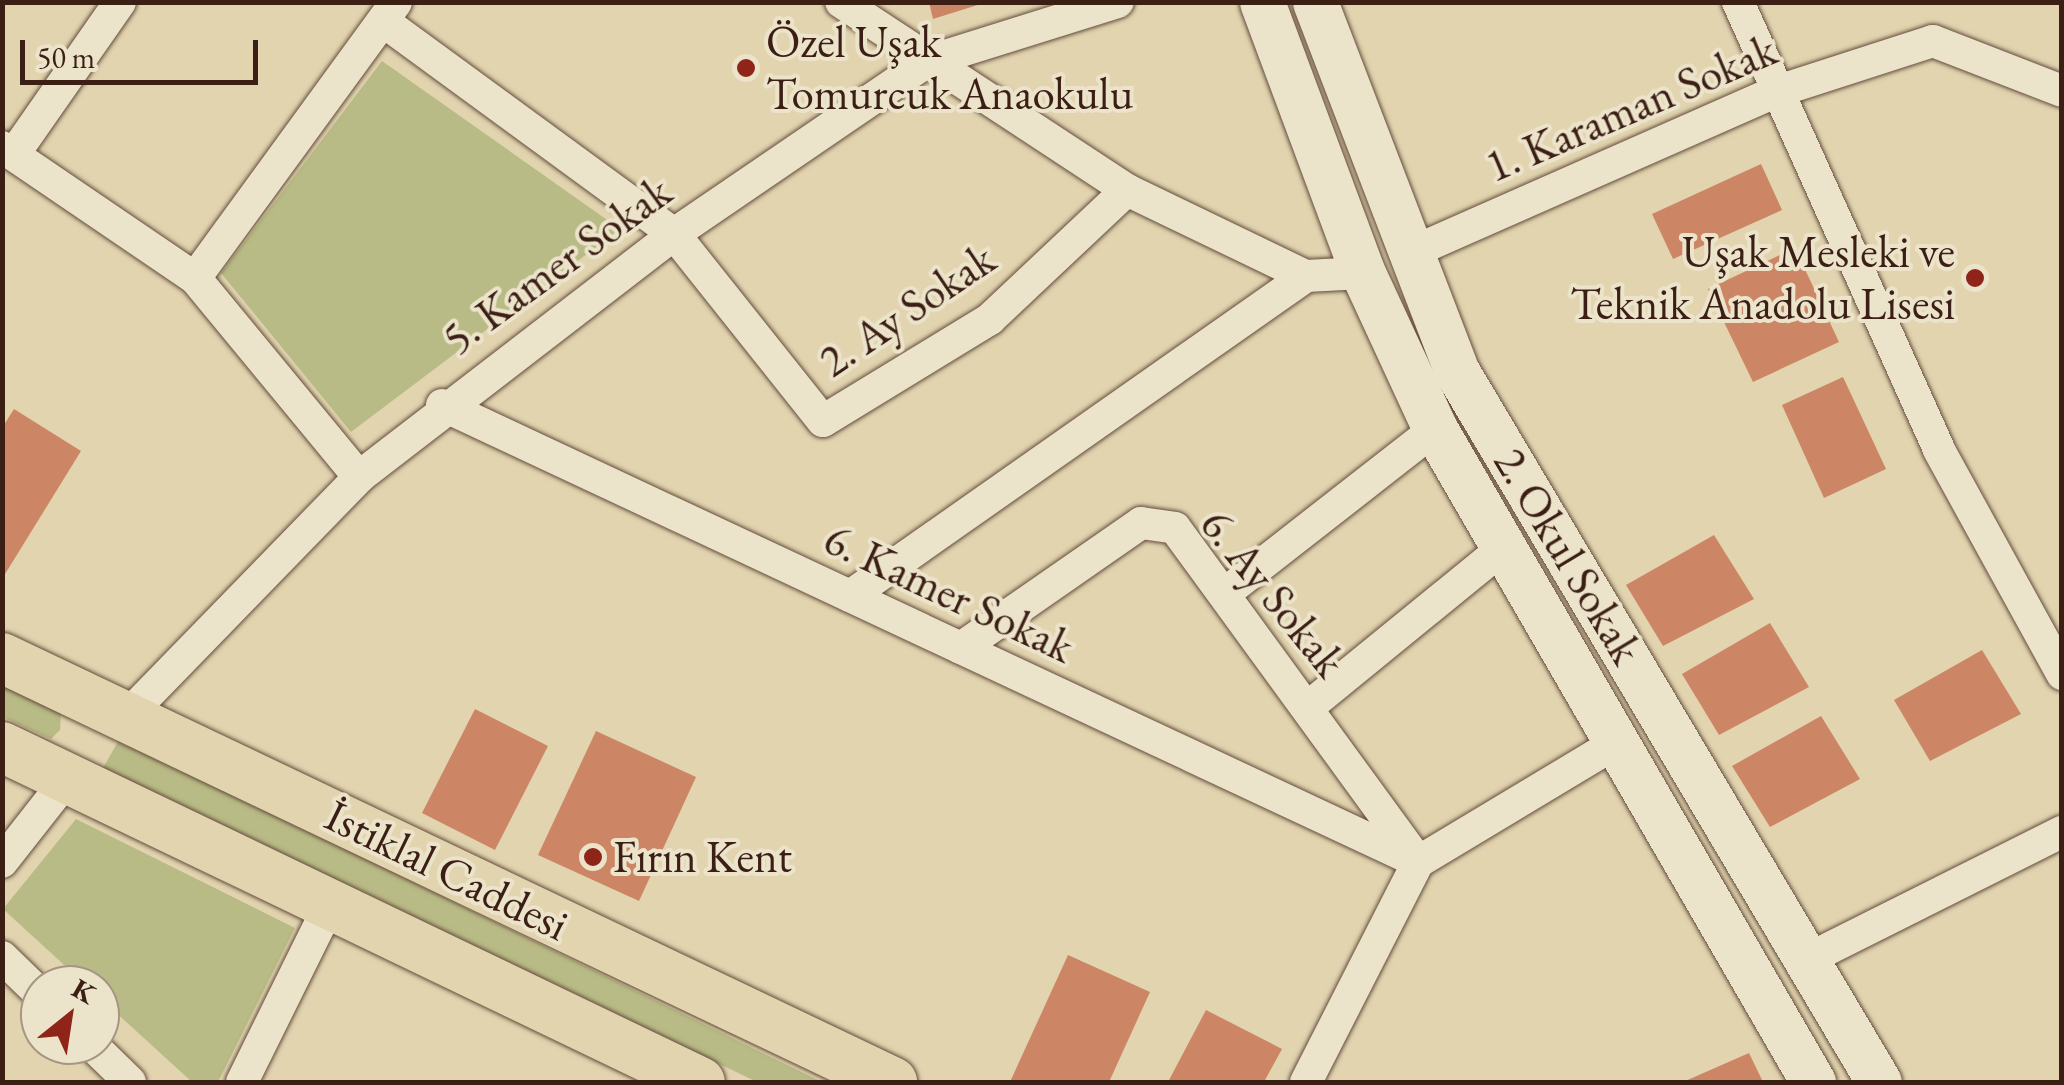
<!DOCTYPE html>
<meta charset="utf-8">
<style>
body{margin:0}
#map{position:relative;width:2064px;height:1085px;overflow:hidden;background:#e1d4af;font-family:"EB Garamond",serif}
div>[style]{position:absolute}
.green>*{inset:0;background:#b9bb86}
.building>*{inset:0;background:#cc8665}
.roads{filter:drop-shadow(0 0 2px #644c3c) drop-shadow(0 0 2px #644c3c)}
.street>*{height:32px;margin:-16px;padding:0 16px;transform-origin:16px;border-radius:16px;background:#ece3cb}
.secondary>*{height:45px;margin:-22.5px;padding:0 22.5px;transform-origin:22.5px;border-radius:22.5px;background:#ece3cb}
.primary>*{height:50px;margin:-25px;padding:0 25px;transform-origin:25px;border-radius:25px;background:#e1d4af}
.dots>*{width:28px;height:28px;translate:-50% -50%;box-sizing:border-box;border:5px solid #ece3cb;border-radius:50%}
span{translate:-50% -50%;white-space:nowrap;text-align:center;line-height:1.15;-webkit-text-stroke:8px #ece3cb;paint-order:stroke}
.poi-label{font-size:45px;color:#3b1f15}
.left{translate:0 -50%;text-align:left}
.right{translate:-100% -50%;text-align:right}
.street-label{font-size:45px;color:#3b1f15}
.frame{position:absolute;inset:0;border:5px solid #3b1f15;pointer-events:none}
.north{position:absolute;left:20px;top:965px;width:100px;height:100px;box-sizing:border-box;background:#ece3cb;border:2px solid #a59582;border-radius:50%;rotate:30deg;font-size:28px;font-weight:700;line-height:40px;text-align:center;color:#3b1f15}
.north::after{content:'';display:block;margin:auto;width:35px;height:45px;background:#8f2418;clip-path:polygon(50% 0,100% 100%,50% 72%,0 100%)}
.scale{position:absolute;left:20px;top:40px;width:238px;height:45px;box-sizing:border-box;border:5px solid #3b1f15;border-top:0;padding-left:12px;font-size:30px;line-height:35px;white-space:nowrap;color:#3b1f15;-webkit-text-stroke:8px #ece3cb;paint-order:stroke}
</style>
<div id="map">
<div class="green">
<div style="clip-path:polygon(382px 61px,620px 229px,351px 432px,221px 273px)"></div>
<div style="clip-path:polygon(3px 686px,61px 713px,60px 730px,51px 739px,3px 717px)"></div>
<div style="clip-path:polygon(119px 740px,133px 745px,822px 1082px,757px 1082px,103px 768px)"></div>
<div style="clip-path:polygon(76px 819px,295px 928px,218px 1082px,192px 1082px,100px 998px,100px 985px,86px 985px,3px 909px)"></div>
</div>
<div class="building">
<div style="clip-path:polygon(929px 2px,983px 2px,984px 3px,933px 19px)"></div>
<div style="clip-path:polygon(1761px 164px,1782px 210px,1673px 259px,1652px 214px)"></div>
<div style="clip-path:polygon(1795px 248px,1839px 342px,1753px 382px,1708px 289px)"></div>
<div style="clip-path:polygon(1843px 377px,1886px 469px,1824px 498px,1782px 405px)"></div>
<div style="clip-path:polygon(14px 409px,81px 451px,2px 579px,2px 428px)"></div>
<div style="clip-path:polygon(1714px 535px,1754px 599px,1663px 646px,1626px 585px)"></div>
<div style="clip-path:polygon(1770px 623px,1809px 687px,1719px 735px,1682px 674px)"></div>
<div style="clip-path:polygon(1982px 650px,2021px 714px,1930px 761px,1894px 700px)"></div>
<div style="clip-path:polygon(475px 709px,548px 746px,495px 850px,422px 813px)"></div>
<div style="clip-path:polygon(1821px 716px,1860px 779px,1770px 827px,1732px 766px)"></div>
<div style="clip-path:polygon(596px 731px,696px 777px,639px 901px,538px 855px)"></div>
<div style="clip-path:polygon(1068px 955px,1150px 992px,1109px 1082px,1010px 1082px)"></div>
<div style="clip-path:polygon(1206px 1010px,1282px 1049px,1264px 1082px,1168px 1082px)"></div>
<div style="clip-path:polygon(1749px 1053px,1763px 1082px,1683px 1082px)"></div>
</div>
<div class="roads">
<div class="street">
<div style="left:841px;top:2px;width:342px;rotate:33.3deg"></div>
<div style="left:1127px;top:190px;width:199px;rotate:25.7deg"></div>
<div style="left:1306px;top:276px;width:57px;rotate:-3deg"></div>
<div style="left:1738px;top:2px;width:491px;rotate:65.8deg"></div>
<div style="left:1939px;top:450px;width:256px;rotate:61.2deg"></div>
<div style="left:383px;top:21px;width:361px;rotate:36.2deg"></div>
<div style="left:674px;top:234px;width:239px;rotate:51.5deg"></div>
<div style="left:823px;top:421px;width:196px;rotate:-31.4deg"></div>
<div style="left:990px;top:319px;width:188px;rotate:-43.3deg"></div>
<div style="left:2px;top:147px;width:233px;rotate:34.2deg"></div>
<div style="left:195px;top:278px;width:258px;rotate:50.5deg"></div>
<div style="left:14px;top:154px;width:185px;rotate:-55.1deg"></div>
<div style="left:1408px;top:254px;width:401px;rotate:-23.8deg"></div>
<div style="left:1775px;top:92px;width:166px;rotate:-17.9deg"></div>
<div style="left:1933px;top:41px;width:138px;rotate:21.2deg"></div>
<div style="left:195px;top:278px;width:341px;rotate:-53.9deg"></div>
<div style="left:442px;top:405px;width:1078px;rotate:25.09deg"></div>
<div style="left:1224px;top:594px;width:268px;rotate:-38deg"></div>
<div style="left:850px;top:596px;width:557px;rotate:-35.06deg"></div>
<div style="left:961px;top:648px;width:219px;rotate:-34.8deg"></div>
<div style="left:1141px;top:523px;width:34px;rotate:8deg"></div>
<div style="left:1175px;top:528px;width:409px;rotate:53.9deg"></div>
<div style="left:1307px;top:708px;width:253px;rotate:-39.2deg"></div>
<div style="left:126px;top:717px;width:334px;rotate:-45.8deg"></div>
<div style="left:359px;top:477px;width:398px;rotate:-37.6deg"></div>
<div style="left:674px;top:234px;width:305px;rotate:-34.3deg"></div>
<div style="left:926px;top:62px;width:201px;rotate:-17.4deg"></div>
<div style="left:2px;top:862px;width:105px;rotate:-51.9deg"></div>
<div style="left:2px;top:957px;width:53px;rotate:44.2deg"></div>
<div style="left:1810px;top:958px;width:282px;rotate:-26.6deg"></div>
<div style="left:92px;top:1045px;width:53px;rotate:44.2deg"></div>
<div style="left:242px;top:1082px;width:196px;rotate:-63.7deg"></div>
<div style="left:1306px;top:1082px;width:247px;rotate:-63deg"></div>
<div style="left:1418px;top:862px;width:225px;rotate:-31deg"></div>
</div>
<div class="secondary">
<div style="left:1262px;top:2px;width:289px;rotate:69.6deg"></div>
<div style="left:1363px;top:273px;width:172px;rotate:65.2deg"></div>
<div style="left:1435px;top:429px;width:755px;rotate:59.93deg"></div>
<div style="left:1315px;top:2px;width:394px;rotate:69deg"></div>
<div style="left:1456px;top:370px;width:828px;rotate:59.29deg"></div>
</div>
<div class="primary">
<div style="left:2px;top:658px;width:986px;rotate:25.47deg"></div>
<div style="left:2px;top:747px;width:774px;rotate:25.64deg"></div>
</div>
</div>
<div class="dots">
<div style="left:746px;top:68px;background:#8f2418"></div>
<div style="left:1975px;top:278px;background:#8f2418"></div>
<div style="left:593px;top:857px;background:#8f2418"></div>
</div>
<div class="poi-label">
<span class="left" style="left:766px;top:68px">Özel Uşak<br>Tomurcuk Anaokulu</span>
<span class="right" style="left:1955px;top:278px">Uşak Mesleki ve<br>Teknik Anadolu Lisesi</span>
<span class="left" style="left:613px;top:857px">Fırın Kent</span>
</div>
<div class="street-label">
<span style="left:1631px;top:108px;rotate:-23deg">1. Karaman Sokak</span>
<span style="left:557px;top:265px;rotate:-36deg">5. Kamer Sokak</span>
<span style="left:907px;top:310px;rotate:-34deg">2. Ay Sokak</span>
<span style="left:1568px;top:556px;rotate:59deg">2. Okul Sokak</span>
<span style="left:949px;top:593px;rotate:25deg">6. Kamer Sokak</span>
<span style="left:1273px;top:593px;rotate:51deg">6. Ay Sokak</span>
<span style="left:447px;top:870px;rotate:26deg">İstiklal Caddesi</span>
</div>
<div class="frame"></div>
<div class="north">K</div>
<div class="scale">50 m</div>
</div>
